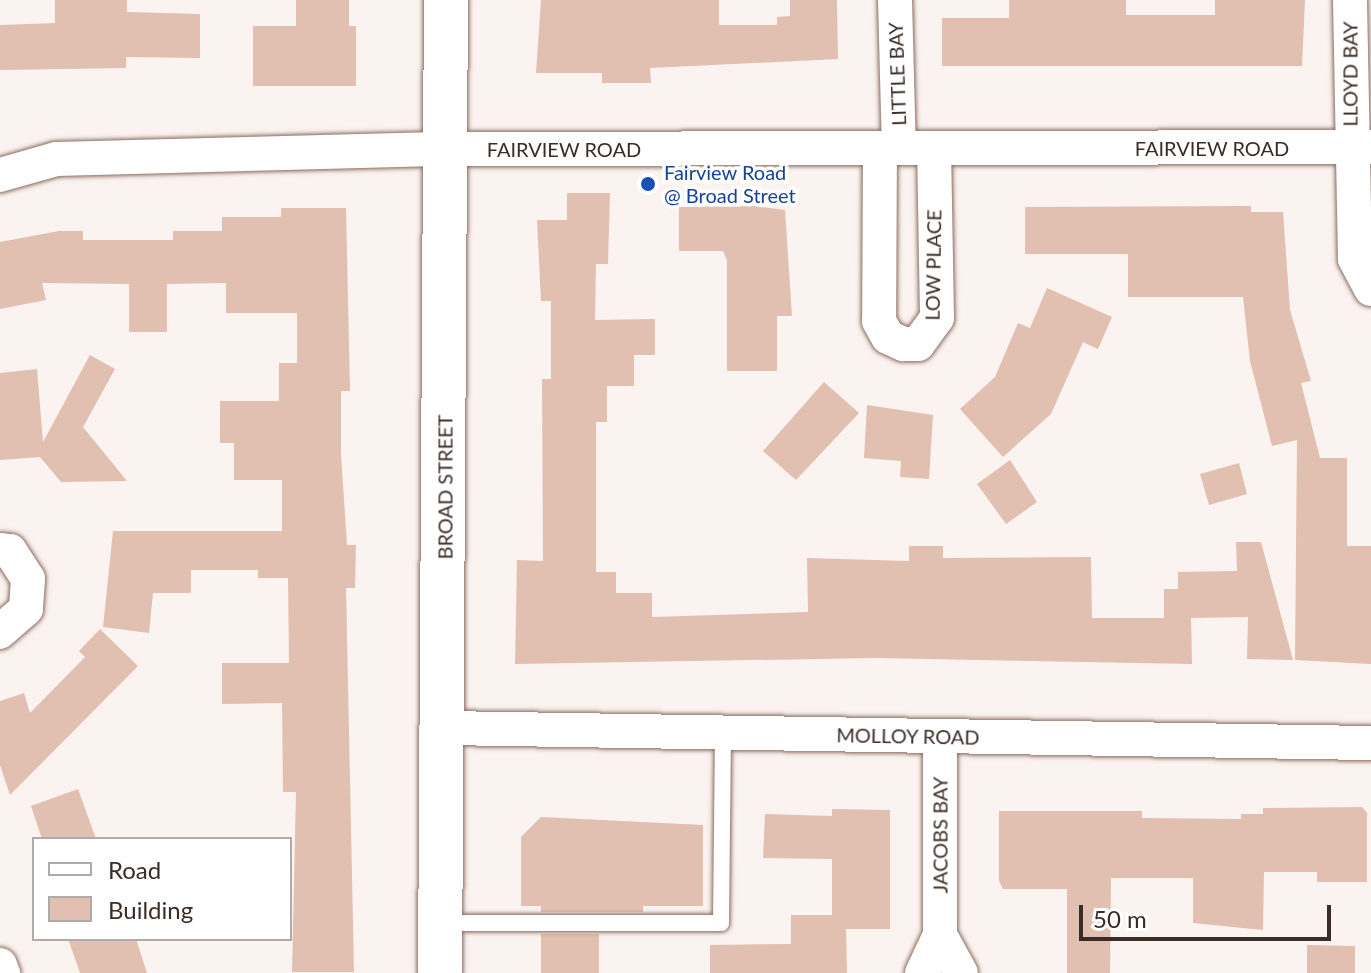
<!DOCTYPE html>
<style>
body{margin:0}
#map{position:relative;width:1371px;height:973px;overflow:hidden;background:#faf3f0;font-family:Lato,sans-serif}
div>[style]{position:absolute}
.building>*{inset:0;background:#e1bfb1}
.roads{filter:drop-shadow(0 0 2px #8b6c5f) drop-shadow(0 0 2px #8b6c5f)}
.lane>*{height:16px;margin:-8px;padding:0 8px;transform-origin:8px;border-radius:8px;background:#fff}
.street>*{height:34px;margin:-17px;padding:0 17px;transform-origin:17px;border-radius:17px;background:#fff}
.secondary>*{height:44px;margin:-22px;padding:0 22px;transform-origin:22px;border-radius:22px;background:#fff}
.dots>*{width:22px;height:22px;translate:-50% -50%;box-sizing:border-box;border:4px solid #fff;border-radius:50%}
span{translate:-50% -50%;white-space:nowrap;text-align:center;line-height:1.15;-webkit-text-stroke:7px #fff;paint-order:stroke}
.street-label{font-size:20px;color:#3a2d28}
.transit-label{font-size:20px;color:#164399}
.left{translate:0 -50%;text-align:left}
.legend{position:absolute;left:32px;top:837px;width:260px;height:104px;box-sizing:border-box;background:#fff;border:2px solid #b0aba9;margin:0;padding:10px 14px;list-style:none;font-size:24px;color:#3a2d28}
.legend li{display:flex;align-items:center;gap:16px;height:40px}
.legend b{width:40px;border:2px solid #b0aba9}
.scale{position:absolute;left:1079px;top:905px;width:252px;height:36px;box-sizing:border-box;border:4px solid #3a2d28;border-top:0;padding-left:10px;font-size:24px;line-height:28px;white-space:nowrap;color:#3a2d28;-webkit-text-stroke:6px #fff;paint-order:stroke}
</style>
<div id="map">
<div class="building">
<div style="clip-path:polygon(55px 0,127px 0,127px 12px,200px 14px,200px 58px,126px 57px,126px 68px,0 70px,0 25px,55px 23px)"></div>
<div style="clip-path:polygon(296px 0,349px 0,349px 26px,356px 26px,356px 86px,253px 86px,253px 26px,296px 26px)"></div>
<div style="clip-path:polygon(541px 0,719px 0,719px 25px,777px 25px,777px 17px,790px 16px,790px 0,837px 0,838px 59px,650px 68px,651px 83px,602px 83px,602px 73px,536px 73px)"></div>
<div style="clip-path:polygon(1009px 0,1126px 0,1126px 15px,1215px 15px,1215px 0,1305px 0,1302px 66px,942px 66px,942px 18px,1009px 18px)"></div>
<div style="clip-path:polygon(567px 193px,610px 193px,608px 264px,596px 264px,595px 320px,655px 319px,655px 355px,634px 355px,634px 386px,607px 386px,607px 422px,596px 422px,596px 572px,616px 572px,616px 593px,652px 593px,652px 617px,808px 612px,807px 558px,909px 561px,909px 546px,943px 546px,943px 558px,1091px 557px,1092px 618px,1164px 618px,1164px 589px,1178px 589px,1178px 572px,1237px 571px,1236px 542px,1261px 542px,1293px 660px,1247px 659px,1248px 617px,1191px 618px,1192px 664px,876px 658px,515px 664px,517px 560px,543px 561px,542px 379px,551px 379px,551px 301px,541px 301px,537px 220px,567px 220px)"></div>
<div style="clip-path:polygon(754px 206px,785px 210px,792px 316px,777px 316px,777px 371px,727px 371px,727px 260px,723px 251px,679px 251px,679px 207px)"></div>
<div style="clip-path:polygon(1251px 206px,1251px 212px,1283px 212px,1290px 310px,1311px 381px,1301px 383px,1320px 458px,1347px 458px,1347px 546px,1371px 546px,1371px 664px,1295px 660px,1297px 440px,1272px 446px,1250px 361px,1243px 297px,1128px 297px,1128px 254px,1025px 254px,1025px 207px)"></div>
<div style="clip-path:polygon(281px 208px,346px 208px,350px 391px,341px 391px,341px 454px,347px 545px,356px 545px,355px 588px,346px 588px,354px 972px,292px 972px,296px 792px,283px 792px,282px 703px,222px 704px,222px 663px,289px 663px,288px 578px,258px 578px,258px 570px,191px 570px,191px 593px,153px 593px,149px 633px,103px 627px,113px 531px,282px 531px,282px 480px,234px 480px,234px 443px,220px 443px,220px 401px,279px 401px,279px 363px,297px 363px,297px 313px,226px 313px,226px 283px,167px 284px,167px 332px,129px 332px,129px 284px,42px 283px,46px 300px,0 309px,0 242px,59px 231px,83px 231px,83px 240px,173px 240px,173px 231px,222px 231px,222px 217px,281px 217px)"></div>
<div style="clip-path:polygon(1047px 288px,1112px 317px,1098px 349px,1083px 342px,1051px 414px,1003px 457px,960px 409px,995px 377px,1018px 323px,1030px 328px)"></div>
<div style="clip-path:polygon(90px 355px,115px 369px,83px 427px,127px 481px,61px 482px,40px 457px,0 460px,0 373px,37px 369px,43px 442px)"></div>
<div style="clip-path:polygon(824px 382px,859px 413px,796px 480px,763px 451px)"></div>
<div style="clip-path:polygon(867px 405px,933px 415px,929px 479px,900px 477px,901px 461px,864px 458px)"></div>
<div style="clip-path:polygon(1010px 460px,1037px 502px,1006px 524px,977px 484px)"></div>
<div style="clip-path:polygon(1239px 463px,1247px 494px,1209px 505px,1200px 474px)"></div>
<div style="clip-path:polygon(100px 629px,138px 666px,10px 795px,0 765px,0 701px,24px 693px,30px 713px,85px 657px,79px 651px)"></div>
<div style="clip-path:polygon(78px 789px,96px 839px,42px 839px,31px 806px)"></div>
<div style="clip-path:polygon(1362px 807px,1367px 813px,1367px 882px,1317px 882px,1317px 872px,1264px 872px,1263px 930px,1193px 923px,1193px 878px,1111px 878px,1110px 973px,1067px 973px,1067px 889px,1003px 889px,999px 881px,999px 811px,1142px 811px,1142px 818px,1241px 819px,1241px 814px,1263px 814px,1263px 808px)"></div>
<div style="clip-path:polygon(832px 809px,890px 810px,890px 929px,846px 929px,847px 973px,710px 973px,710px 945px,791px 944px,791px 915px,832px 915px,832px 859px,763px 858px,765px 814px,832px 816px)"></div>
<div style="clip-path:polygon(541px 817px,703px 825px,703px 906px,643px 906px,643px 912px,541px 912px,541px 906px,521px 906px,521px 837px)"></div>
<div style="clip-path:polygon(541px 934px,599px 934px,599px 973px,541px 973px)"></div>
<div style="clip-path:polygon(68px 939px,136px 939px,147px 973px,80px 973px)"></div>
<div style="clip-path:polygon(1307px 945px,1355px 946px,1355px 973px,1307px 973px)"></div>
</div>
<div class="roads">
<div class="lane">
<div style="left:441px;top:923px;width:280px"></div>
<div style="left:721px;top:923px;width:190px;rotate:-89.4deg"></div>
</div>
<div class="street">
<div style="left:895px;top:0;width:148px;rotate:88.5deg"></div>
<div style="left:1350px;top:0;width:259px;rotate:88.9deg"></div>
<div style="left:1355px;top:259px;width:34px;rotate:62deg"></div>
<div style="left:880px;top:148px;width:173px;rotate:90.3deg"></div>
<div style="left:879px;top:321px;width:18px;rotate:61deg"></div>
<div style="left:888px;top:337px;width:17px;rotate:25deg"></div>
<div style="left:903px;top:344px;width:15px"></div>
<div style="left:918px;top:344px;width:32px;rotate:-54deg"></div>
<div style="left:937px;top:318px;width:170px;rotate:-91deg"></div>
<div style="left:0;top:175px;width:58px;rotate:-15.9deg"></div>
<div style="left:56px;top:159px;width:390px;rotate:-1.5deg"></div>
<div style="left:446px;top:149px;width:925px;rotate:-0.12deg"></div>
<div style="left:0;top:550px;width:10px;rotate:6deg"></div>
<div style="left:10px;top:551px;width:33px;rotate:57deg"></div>
<div style="left:28px;top:579px;width:30px;rotate:94deg"></div>
<div style="left:26px;top:609px;width:35px;rotate:139deg"></div>
<div style="left:445px;top:728px;width:926px;rotate:0.93deg"></div>
<div style="left:940px;top:935px;width:43px;rotate:61.1deg"></div>
<div style="left:0;top:965px;width:9px;rotate:69deg"></div>
<div style="left:922px;top:973px;width:42px;rotate:-64.7deg"></div>
<div style="left:940px;top:935px;width:199px;rotate:-90deg"></div>
</div>
<div class="secondary">
<div style="left:440px;top:973px;width:973px;rotate:-89.65deg"></div>
</div>
</div>
<div class="dots">
<div style="left:648px;top:184px;background:#1a4fb4"></div>
</div>
<div class="street-label">
<span style="left:897px;top:74px;rotate:-92deg">LITTLE BAY</span>
<span style="left:1350px;top:74px;rotate:-90deg">LLOYD BAY</span>
<span style="left:1212px;top:148px">FAIRVIEW ROAD</span>
<span style="left:564px;top:149px">FAIRVIEW ROAD</span>
<span style="left:933px;top:265px;rotate:-89deg">LOW PLACE</span>
<span style="left:445px;top:487px;rotate:-90deg">BROAD STREET</span>
<span style="left:908px;top:736px;rotate:1deg">MOLLOY ROAD</span>
<span style="left:940px;top:835px;rotate:-90deg">JACOBS BAY</span>
</div>
<div class="transit-label">
<span class="left" style="left:664px;top:184px">Fairview Road<br>@ Broad Street</span>
</div>
<ul class="legend">
<li><b style="height:10px;background:#fff"></b>Road</li>
<li><b style="height:22px;background:#e1bfb1"></b>Building</li>
</ul>
<div class="scale">50 m</div>
</div>
